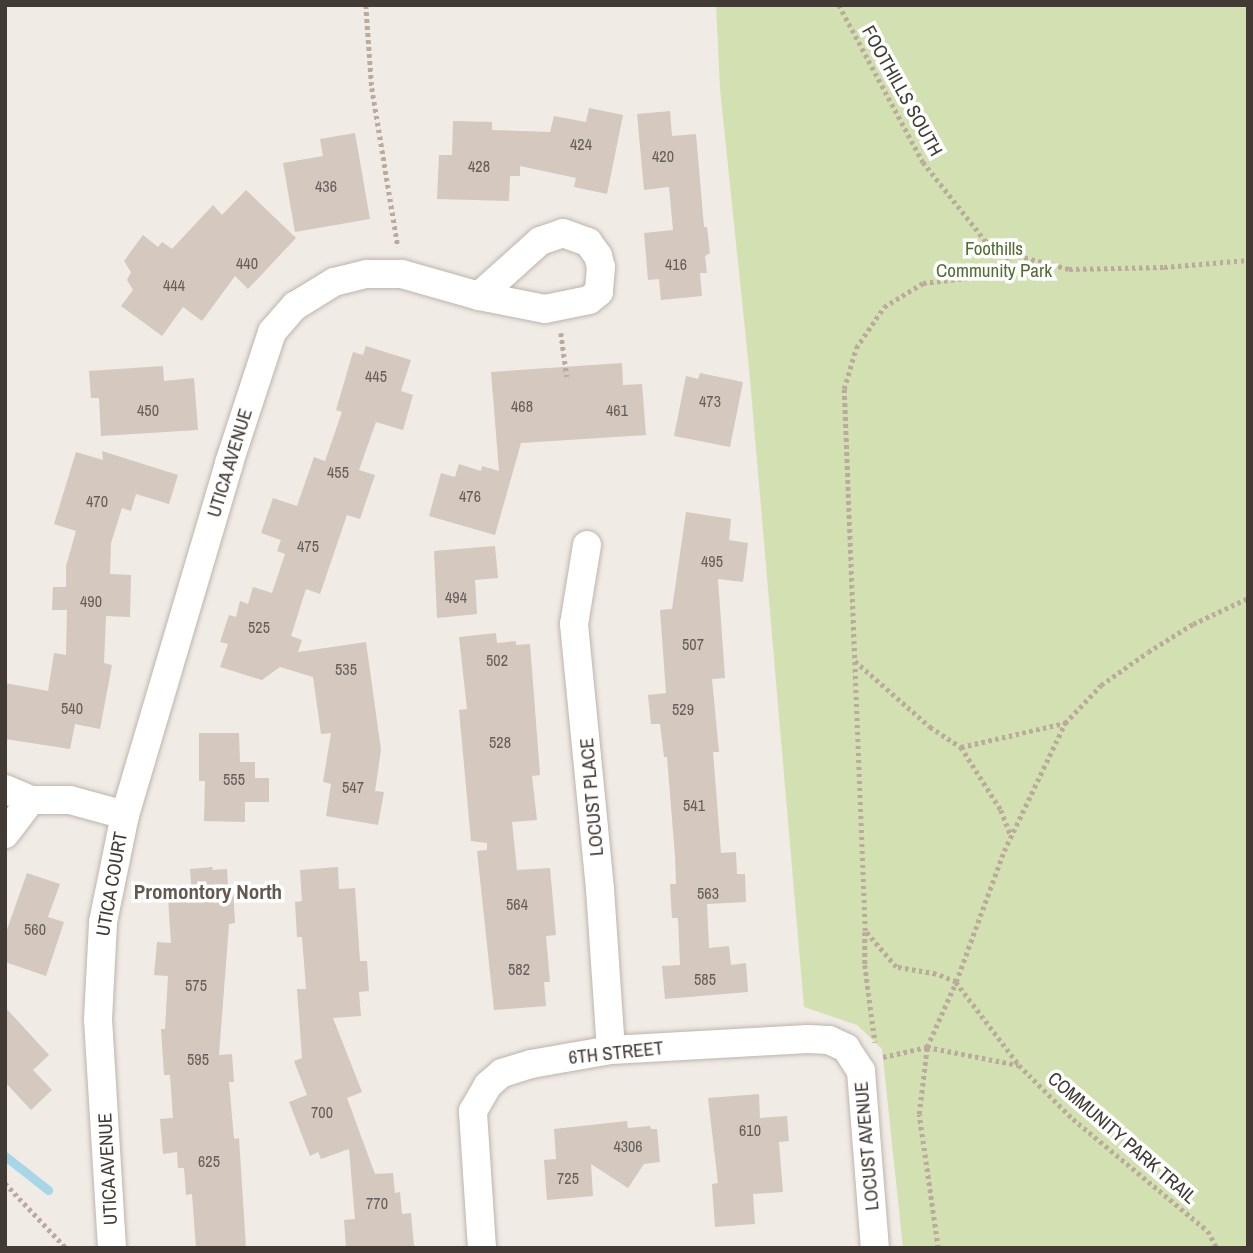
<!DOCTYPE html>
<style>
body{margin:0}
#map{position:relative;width:1253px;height:1253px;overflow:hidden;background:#f0ebe5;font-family:"Archivo Narrow",sans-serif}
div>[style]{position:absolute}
.green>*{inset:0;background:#d3e1b2}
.stream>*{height:9px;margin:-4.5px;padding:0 4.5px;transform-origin:4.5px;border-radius:4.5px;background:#a7d7e7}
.building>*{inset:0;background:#d4c8bf}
.path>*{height:4.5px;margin-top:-2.25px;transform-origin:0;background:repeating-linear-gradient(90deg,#bbab9c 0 3.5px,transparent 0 7px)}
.roads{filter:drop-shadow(0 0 2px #beb4ac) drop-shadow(0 0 2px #beb4ac)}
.minor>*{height:28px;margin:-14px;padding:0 14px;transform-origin:14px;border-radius:14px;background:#fff}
span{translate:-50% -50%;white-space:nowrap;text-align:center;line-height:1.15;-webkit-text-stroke:7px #fff;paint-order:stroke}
.number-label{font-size:16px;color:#665e58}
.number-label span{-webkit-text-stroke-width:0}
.street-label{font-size:19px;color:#423b35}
.park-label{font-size:19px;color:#516d30}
.neighbourhood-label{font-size:21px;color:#64584e;font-weight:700}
.frame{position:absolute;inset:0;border:7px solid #423b35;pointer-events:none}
</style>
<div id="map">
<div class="green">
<div style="clip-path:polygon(716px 5px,1248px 5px,1248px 1248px,903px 1248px,882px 1049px,857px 1025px,804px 1007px,749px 368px,720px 89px)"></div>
</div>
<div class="stream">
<div style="left:5px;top:1156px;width:55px;rotate:38.3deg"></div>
</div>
<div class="building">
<div style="clip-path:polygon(589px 108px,623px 115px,607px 194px,574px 187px,576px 178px,520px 166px,520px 176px,510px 176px,509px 201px,437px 199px,439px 155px,452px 155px,453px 121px,492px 122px,492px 130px,550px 132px,554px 116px,586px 122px)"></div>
<div style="clip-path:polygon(670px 111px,672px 136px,696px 134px,704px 227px,707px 227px,710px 253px,705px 256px,707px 273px,700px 273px,702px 296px,661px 300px,659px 279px,648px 280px,644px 233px,673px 230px,669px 187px,644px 190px,637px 114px)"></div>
<div style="clip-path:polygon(355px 133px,370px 219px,295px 232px,283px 163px,323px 156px,320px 139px)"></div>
<div style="clip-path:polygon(246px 190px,296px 238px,248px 289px,235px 276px,202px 321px,183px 307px,162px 336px,121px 306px,133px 290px,127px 280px,131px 272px,124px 261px,143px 235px,158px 247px,162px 242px,172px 249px,213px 205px,222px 215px)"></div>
<div style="clip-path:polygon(366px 346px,411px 360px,401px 391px,413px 395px,403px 430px,376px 422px,359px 470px,375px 475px,360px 519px,347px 515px,320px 594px,306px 589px,291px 636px,302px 640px,298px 652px,366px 642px,381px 750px,375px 791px,384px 792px,378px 825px,326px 816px,331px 784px,323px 782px,331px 733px,321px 734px,313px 677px,280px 667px,262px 680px,220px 667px,228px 644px,220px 642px,229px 615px,236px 617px,240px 601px,248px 604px,253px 587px,272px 593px,285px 554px,277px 551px,281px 540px,261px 533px,273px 498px,297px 506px,314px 457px,325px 461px,342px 412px,336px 410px,353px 352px,363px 355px)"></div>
<div style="clip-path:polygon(622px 363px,623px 385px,642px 384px,646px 435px,521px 443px,495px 535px,429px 516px,441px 473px,455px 477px,459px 464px,481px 471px,482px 466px,499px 471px,491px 372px)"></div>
<div style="clip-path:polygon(163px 366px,164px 381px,194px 378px,198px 430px,101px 436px,99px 398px,91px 398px,89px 371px)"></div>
<div style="clip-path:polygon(700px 373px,743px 382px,730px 447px,674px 436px,686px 376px,698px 379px)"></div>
<div style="clip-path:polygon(102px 451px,178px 475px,169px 504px,136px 494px,131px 511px,122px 508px,111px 543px,110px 574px,131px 575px,130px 617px,106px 616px,104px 663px,112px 665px,100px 729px,75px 724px,70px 749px,5px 739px,5px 683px,48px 691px,54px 653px,66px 655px,67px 610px,52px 610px,53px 587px,66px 587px,66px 566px,76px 531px,54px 524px,76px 452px,103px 460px)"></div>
<div style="clip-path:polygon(686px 512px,731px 519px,729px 540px,748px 543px,743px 582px,718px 579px,725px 678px,712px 679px,719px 752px,713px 752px,721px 853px,736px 852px,737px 874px,745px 874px,746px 902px,707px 904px,709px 948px,729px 946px,731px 965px,746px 963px,748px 992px,665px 999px,662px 966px,680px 965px,678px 918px,672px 918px,670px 884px,676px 884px,675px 856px,667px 757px,664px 757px,660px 724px,651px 724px,648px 695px,666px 693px,660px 610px,672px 609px)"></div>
<div style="clip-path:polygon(495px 546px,498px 578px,475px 580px,477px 614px,437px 618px,434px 551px)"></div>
<div style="clip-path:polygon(496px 633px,497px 643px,516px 641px,516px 645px,530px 644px,540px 775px,532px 776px,537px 820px,512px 822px,517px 870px,550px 868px,556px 935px,546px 936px,550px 982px,544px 982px,546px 1006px,494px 1010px,477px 851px,487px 850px,487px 843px,471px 841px,459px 710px,467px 709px,459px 637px)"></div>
<div style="clip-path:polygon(199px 733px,239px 733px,240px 762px,255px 762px,255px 778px,269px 778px,269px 802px,245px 802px,245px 822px,204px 821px,205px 781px,199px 781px)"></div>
<div style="clip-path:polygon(213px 867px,212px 870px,227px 869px,228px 887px,233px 887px,235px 923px,229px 924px,219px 1055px,232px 1054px,234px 1082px,229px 1082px,234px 1139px,239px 1138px,246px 1248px,196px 1248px,192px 1194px,186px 1195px,184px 1168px,178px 1168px,177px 1152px,163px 1154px,160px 1119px,173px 1118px,170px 1075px,164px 1075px,161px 1029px,165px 1029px,168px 976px,154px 975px,157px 942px,171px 943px,168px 898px,192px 896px,190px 869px)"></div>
<div style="clip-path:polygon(338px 867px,339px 889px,355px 888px,360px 961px,367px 961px,369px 991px,359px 992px,361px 1016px,333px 1018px,362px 1092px,347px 1098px,375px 1174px,393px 1173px,395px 1193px,400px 1192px,402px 1214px,411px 1213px,414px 1246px,346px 1248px,344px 1220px,355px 1219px,349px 1149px,321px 1159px,318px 1152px,310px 1156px,289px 1102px,307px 1095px,294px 1061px,302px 1058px,297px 989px,306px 989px,302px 937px,297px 937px,295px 902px,302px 901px,300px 870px)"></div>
<div style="clip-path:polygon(27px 873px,60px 884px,48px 917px,64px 922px,46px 976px,5px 962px,5px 935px)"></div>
<div style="clip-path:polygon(5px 1007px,49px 1055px,33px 1070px,52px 1090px,31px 1110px,5px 1082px)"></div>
<div style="clip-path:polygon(759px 1094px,760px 1118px,787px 1116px,789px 1141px,779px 1142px,783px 1192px,753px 1194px,755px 1224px,715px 1227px,712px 1184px,718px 1183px,708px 1098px)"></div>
<div style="clip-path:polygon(627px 1121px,628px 1128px,650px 1126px,651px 1129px,657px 1129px,660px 1162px,644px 1164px,628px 1188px,591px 1164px,593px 1196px,547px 1200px,544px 1160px,556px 1159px,554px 1129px)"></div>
</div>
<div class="path">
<div style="left:366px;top:5px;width:83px;rotate:85.9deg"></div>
<div style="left:372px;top:88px;width:161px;rotate:80.7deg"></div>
<div style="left:839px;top:5px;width:178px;rotate:61.9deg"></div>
<div style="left:923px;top:162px;width:105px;rotate:51.6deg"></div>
<div style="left:988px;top:244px;width:25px;rotate:23deg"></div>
<div style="left:1011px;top:254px;width:60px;rotate:14.5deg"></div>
<div style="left:1069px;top:269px;width:95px;rotate:-1.2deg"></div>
<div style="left:1164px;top:267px;width:84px;rotate:-4.8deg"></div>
<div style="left:561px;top:333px;width:44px;rotate:82.2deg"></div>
<div style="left:855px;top:661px;width:100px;rotate:41.3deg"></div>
<div style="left:930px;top:727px;width:37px;rotate:33deg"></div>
<div style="left:961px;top:747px;width:75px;rotate:57.6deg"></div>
<div style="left:1001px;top:810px;width:28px;rotate:69deg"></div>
<div style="left:961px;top:747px;width:107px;rotate:-13deg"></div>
<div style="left:865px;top:932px;width:33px;rotate:90deg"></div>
<div style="left:865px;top:965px;width:78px;rotate:82.6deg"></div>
<div style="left:956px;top:982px;width:22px;rotate:-158deg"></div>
<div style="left:936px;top:974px;width:41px;rotate:-170.1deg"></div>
<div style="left:896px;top:967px;width:48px;rotate:-130.7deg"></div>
<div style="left:865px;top:931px;width:542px;rotate:-92.22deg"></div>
<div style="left:844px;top:389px;width:43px;rotate:-73.7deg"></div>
<div style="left:856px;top:348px;width:50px;rotate:-55.7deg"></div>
<div style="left:884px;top:307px;width:46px;rotate:-31.6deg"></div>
<div style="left:923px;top:283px;width:78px;rotate:-6.7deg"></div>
<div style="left:1000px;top:274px;width:23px;rotate:-61deg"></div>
<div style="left:956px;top:982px;width:104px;rotate:52.8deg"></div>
<div style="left:1019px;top:1065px;width:76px;rotate:45deg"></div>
<div style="left:1073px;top:1119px;width:175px;rotate:39.7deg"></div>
<div style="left:1208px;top:1231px;width:19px;rotate:62deg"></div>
<div style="left:883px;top:1057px;width:45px;rotate:-12.8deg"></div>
<div style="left:927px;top:1047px;width:93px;rotate:11.2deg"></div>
<div style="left:5px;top:1183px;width:89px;rotate:46.8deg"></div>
<div style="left:938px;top:1248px;width:135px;rotate:-98.1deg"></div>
<div style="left:919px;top:1114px;width:67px;rotate:-83.2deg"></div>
<div style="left:927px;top:1047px;width:71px;rotate:-66deg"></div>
<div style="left:956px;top:982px;width:140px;rotate:-69.9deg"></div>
<div style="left:1004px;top:851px;width:142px;rotate:-64.5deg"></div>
<div style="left:1065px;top:723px;width:52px;rotate:-46.5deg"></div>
<div style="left:1101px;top:685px;width:57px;rotate:-35.1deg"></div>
<div style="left:1148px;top:652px;width:53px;rotate:-31.9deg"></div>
<div style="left:1193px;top:624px;width:61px;rotate:-25.3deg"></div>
</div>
<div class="roads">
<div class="minor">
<div style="left:563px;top:233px;width:27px;rotate:20deg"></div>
<div style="left:588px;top:242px;width:17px;rotate:54deg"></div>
<div style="left:598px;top:256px;width:11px;rotate:75deg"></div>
<div style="left:601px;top:267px;width:25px;rotate:95deg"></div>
<div style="left:599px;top:292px;width:13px;rotate:141deg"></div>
<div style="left:589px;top:300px;width:45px;rotate:168.4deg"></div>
<div style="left:545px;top:309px;width:67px;rotate:-168.9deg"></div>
<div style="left:479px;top:296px;width:82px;rotate:-42deg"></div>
<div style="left:540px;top:241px;width:24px;rotate:-19deg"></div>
<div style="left:587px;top:545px;width:80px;rotate:99.3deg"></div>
<div style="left:574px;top:624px;width:266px;rotate:84.4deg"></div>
<div style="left:600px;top:889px;width:161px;rotate:86.1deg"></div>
<div style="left:5px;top:789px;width:28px;rotate:23deg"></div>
<div style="left:31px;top:800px;width:43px;rotate:127.4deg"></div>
<div style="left:31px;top:800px;width:39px"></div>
<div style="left:70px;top:800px;width:57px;rotate:15.3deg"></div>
<div style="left:112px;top:1248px;width:229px;rotate:-93.5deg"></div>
<div style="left:98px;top:1019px;width:97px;rotate:-87deg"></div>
<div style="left:103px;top:922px;width:109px;rotate:-78.4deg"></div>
<div style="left:125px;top:815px;width:367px;rotate:-73.5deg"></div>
<div style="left:229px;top:463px;width:138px;rotate:-71.8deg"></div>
<div style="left:272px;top:332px;width:35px;rotate:-49deg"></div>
<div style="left:295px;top:306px;width:46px;rotate:-31.6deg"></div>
<div style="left:334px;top:282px;width:34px;rotate:-14deg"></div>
<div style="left:367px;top:274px;width:35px"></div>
<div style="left:402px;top:274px;width:80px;rotate:15.9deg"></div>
<div style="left:482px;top:1248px;width:137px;rotate:-93.8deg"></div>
<div style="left:473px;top:1111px;width:30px;rotate:-60deg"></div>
<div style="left:488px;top:1085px;width:18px;rotate:-41deg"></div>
<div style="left:502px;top:1073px;width:30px;rotate:-17deg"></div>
<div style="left:531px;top:1064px;width:81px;rotate:-9.9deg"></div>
<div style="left:611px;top:1050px;width:197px;rotate:-3.2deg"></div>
<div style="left:808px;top:1039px;width:21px;rotate:3deg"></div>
<div style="left:829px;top:1040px;width:19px;rotate:25deg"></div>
<div style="left:846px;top:1048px;width:27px;rotate:57deg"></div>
<div style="left:861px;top:1071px;width:178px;rotate:85.5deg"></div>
</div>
</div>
<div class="number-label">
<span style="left:581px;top:144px">424</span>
<span style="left:663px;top:156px">420</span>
<span style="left:479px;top:166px">428</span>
<span style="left:326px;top:186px">436</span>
<span style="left:247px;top:263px">440</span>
<span style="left:676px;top:264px">416</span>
<span style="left:174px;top:285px">444</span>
<span style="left:376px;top:376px">445</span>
<span style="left:710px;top:401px">473</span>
<span style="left:522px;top:406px">468</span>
<span style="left:148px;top:410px">450</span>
<span style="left:617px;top:410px">461</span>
<span style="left:338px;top:472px">455</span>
<span style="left:470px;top:496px">476</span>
<span style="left:97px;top:501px">470</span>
<span style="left:308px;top:546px">475</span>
<span style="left:712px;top:561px">495</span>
<span style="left:456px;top:597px">494</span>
<span style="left:91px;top:601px">490</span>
<span style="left:259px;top:627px">525</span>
<span style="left:693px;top:644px">507</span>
<span style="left:497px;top:660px">502</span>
<span style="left:346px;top:669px">535</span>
<span style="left:72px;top:708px">540</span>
<span style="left:683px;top:709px">529</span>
<span style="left:500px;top:742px">528</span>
<span style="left:234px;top:779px">555</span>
<span style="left:353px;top:787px">547</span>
<span style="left:694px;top:805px">541</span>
<span style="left:708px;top:893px">563</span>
<span style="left:517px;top:904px">564</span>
<span style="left:35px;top:929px">560</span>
<span style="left:519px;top:969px">582</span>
<span style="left:705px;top:979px">585</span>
<span style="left:196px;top:985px">575</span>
<span style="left:198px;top:1059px">595</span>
<span style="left:322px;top:1112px">700</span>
<span style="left:750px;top:1130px">610</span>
<span style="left:628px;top:1146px">4306</span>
<span style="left:209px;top:1161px">625</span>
<span style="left:568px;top:1178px">725</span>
<span style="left:377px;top:1203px">770</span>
</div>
<div class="street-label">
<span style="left:902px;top:91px;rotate:61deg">FOOTHILLS SOUTH</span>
<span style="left:230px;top:463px;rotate:-73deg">UTICA AVENUE</span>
<span style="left:592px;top:797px;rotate:-95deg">LOCUST PLACE</span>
<span style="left:112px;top:884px;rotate:-80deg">UTICA COURT</span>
<span style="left:616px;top:1053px;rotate:-6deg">6TH STREET</span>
<span style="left:1122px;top:1138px;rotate:41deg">COMMUNITY PARK TRAIL</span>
<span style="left:867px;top:1146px;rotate:-95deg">LOCUST AVENUE</span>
<span style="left:108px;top:1169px;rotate:-93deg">UTICA AVENUE</span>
</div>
<div class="park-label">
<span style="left:994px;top:260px">Foothills<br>Community Park</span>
</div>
<div class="neighbourhood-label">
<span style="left:208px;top:892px">Promontory North</span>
</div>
<div class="frame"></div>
</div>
